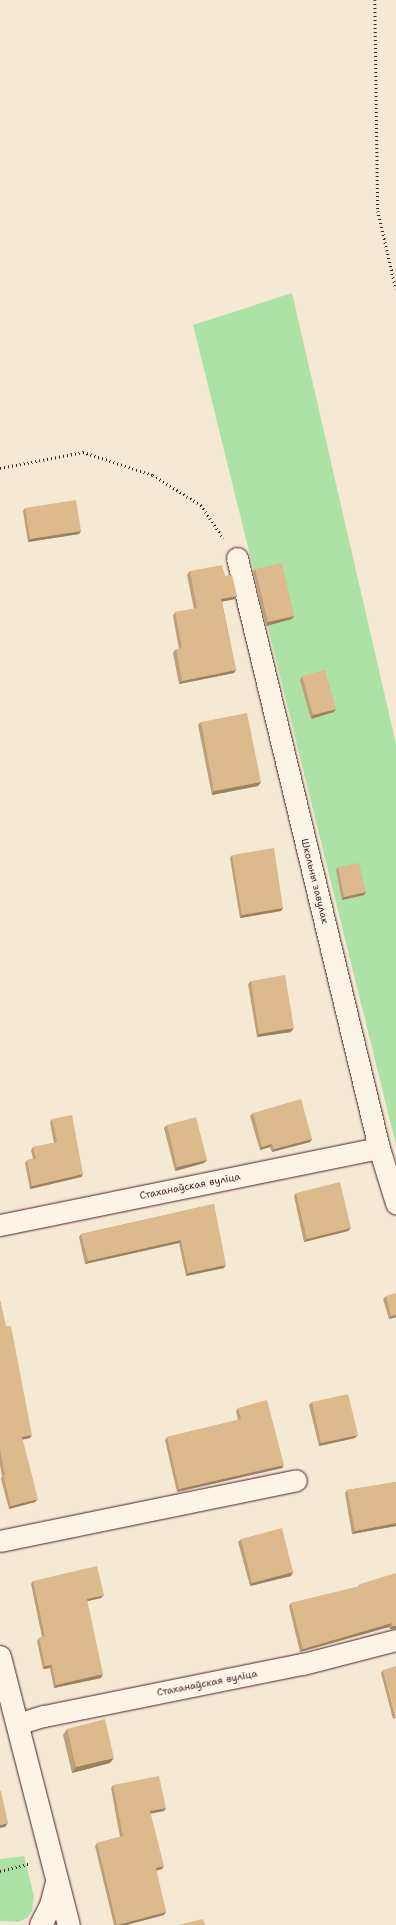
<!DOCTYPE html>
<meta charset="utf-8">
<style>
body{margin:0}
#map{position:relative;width:396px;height:1925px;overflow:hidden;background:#f6e9d4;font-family:"Shantell Sans",sans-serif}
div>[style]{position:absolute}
.green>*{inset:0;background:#ace2a5}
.path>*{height:2.5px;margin-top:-1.25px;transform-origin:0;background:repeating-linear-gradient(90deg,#4a1f2b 0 1px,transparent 0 4px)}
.roads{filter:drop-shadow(0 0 1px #4a1f2b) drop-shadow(0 0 1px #4a1f2b)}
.minor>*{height:21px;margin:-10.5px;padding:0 10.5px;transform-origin:10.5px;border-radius:10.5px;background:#fcf5e5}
.tertiary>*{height:22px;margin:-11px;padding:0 11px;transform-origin:11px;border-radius:11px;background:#fcf5e5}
.wall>*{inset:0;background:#be9f7a}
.shaded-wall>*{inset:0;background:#9b8263}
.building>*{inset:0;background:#ddb98e}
span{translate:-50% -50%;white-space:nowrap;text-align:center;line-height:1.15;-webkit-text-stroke:3px #fcf5e5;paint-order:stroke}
.street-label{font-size:10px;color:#4a1f2b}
</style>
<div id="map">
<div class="green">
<div style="clip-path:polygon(292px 293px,396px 744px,396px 1145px,193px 325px)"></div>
<div style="clip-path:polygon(24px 1856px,34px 1896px,32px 1911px,27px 1918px,18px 1922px,0 1921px,0 1859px)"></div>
</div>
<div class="path">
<div style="left:375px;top:0;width:211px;rotate:89.2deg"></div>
<div style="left:378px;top:211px;width:80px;rotate:77deg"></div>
<div style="left:0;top:468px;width:85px;rotate:-10.9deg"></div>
<div style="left:83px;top:452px;width:74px;rotate:18.2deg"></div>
<div style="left:153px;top:475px;width:57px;rotate:32deg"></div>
<div style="left:201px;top:505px;width:40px;rotate:56deg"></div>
<div style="left:0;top:1871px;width:30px;rotate:-14deg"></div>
</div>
<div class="roads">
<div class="minor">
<div style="left:237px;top:558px;width:607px;rotate:76.47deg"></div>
<div style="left:379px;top:1148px;width:58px;rotate:72.8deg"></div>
<div style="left:0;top:1225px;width:387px;rotate:-11.5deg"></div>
<div style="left:0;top:1541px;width:302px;rotate:-11.6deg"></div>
<div style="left:17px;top:1724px;width:28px;rotate:-17deg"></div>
<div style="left:44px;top:1716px;width:264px;rotate:-11.4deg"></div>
<div style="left:303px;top:1664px;width:96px;rotate:-14.5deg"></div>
</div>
<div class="tertiary">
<div style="left:0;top:1657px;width:277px;rotate:75.6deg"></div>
<div style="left:41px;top:1925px;width:22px;rotate:-63deg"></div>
<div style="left:51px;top:1905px;width:24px;rotate:-75deg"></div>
</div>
</div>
<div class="wall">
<div style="clip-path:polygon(25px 508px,81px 531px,79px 534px,28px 542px,23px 511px)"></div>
<div style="clip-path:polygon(255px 569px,294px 616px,292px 619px,266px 626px,253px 572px)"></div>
<div style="clip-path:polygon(190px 571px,225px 576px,237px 596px,235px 599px,222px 602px,236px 670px,234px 673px,179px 684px,173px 653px,176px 649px,179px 649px,173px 616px,175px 612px,194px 609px,187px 575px)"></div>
<div style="clip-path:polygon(302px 676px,334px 712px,311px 719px,300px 680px)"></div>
<div style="clip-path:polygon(201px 722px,261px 782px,258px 786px,212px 795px,198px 725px)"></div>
<div style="clip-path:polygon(232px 855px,283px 908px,281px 911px,240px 918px,230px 858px)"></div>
<div style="clip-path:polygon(338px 867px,366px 892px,364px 895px,342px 900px,336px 870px)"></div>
<div style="clip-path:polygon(251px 981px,291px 1032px,257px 1037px,248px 984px)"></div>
<div style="clip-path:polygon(253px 1113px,312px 1139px,310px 1142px,272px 1152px,270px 1147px,260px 1150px,250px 1116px)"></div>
<div style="clip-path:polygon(52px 1119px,83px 1174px,81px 1177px,30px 1189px,25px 1163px,27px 1160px,33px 1159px,31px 1150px,33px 1147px,54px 1143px,50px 1122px)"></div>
<div style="clip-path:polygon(167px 1125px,207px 1160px,204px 1163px,175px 1171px,164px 1128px)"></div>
<div style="clip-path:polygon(296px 1193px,351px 1228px,348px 1231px,304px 1242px,294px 1196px)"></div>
<div style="clip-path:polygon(214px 1204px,224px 1268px,186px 1276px,179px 1243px,85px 1264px,79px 1237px,81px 1234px)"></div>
<div style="clip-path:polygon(386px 1296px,396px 1317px,389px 1319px,383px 1299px)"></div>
<div style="clip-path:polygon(0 1300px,30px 1438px,22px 1440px,35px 1502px,9px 1509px,1px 1479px,2px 1476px,0 1465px)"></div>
<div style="clip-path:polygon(312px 1402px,355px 1438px,319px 1446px,309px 1405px)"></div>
<div style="clip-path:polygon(238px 1408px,282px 1468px,177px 1492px,165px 1440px,167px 1437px,238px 1420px,236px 1411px)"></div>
<div style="clip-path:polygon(396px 1482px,396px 1526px,352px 1534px,345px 1493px,347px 1490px)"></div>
<div style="clip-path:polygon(241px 1539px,293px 1572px,291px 1576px,250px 1586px,238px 1542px)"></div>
<div style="clip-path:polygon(33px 1581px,101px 1598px,87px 1601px,101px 1678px,54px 1688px,50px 1668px,43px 1669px,37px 1641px,39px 1638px,42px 1637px,31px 1584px)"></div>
<div style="clip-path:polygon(360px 1584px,396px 1629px,390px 1629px,389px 1627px,300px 1652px,289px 1606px,291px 1603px,358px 1587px)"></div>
<div style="clip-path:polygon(383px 1670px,396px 1718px,393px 1719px,381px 1673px)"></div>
<div style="clip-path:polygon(67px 1729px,110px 1763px,72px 1773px,63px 1735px)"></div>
<div style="clip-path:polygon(113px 1785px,166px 1808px,164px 1811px,150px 1814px,162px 1869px,156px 1871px,166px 1912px,164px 1915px,126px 1925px,114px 1925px,95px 1846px,97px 1843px,120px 1837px,111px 1788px)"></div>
</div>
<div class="shaded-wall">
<div style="clip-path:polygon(81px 531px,79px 534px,28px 542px,30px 539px)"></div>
<div style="clip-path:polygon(237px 596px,235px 599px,219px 602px,221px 599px)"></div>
<div style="clip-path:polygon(294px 616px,292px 619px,266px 626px,268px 622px)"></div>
<div style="clip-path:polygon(236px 670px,234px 673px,179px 684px,182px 681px)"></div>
<div style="clip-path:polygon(336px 709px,334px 712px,311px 719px,313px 715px)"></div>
<div style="clip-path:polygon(261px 782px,258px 786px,212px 795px,214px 791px)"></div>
<div style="clip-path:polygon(366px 892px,364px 895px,342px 900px,344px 897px)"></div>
<div style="clip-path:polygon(283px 908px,281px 911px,240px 918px,242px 915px)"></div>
<div style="clip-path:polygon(294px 1028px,291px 1032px,257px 1037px,259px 1034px)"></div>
<div style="clip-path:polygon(312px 1139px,310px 1142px,272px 1152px,274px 1149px)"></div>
<div style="clip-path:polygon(272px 1144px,270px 1147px,260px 1150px,262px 1147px)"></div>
<div style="clip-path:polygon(207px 1160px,204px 1163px,175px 1171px,177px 1167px)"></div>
<div style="clip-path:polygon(83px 1174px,81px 1177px,30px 1189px,32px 1186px)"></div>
<div style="clip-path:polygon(351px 1228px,348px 1231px,304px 1242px,307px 1239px)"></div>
<div style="clip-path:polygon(181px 1240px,179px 1243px,85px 1264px,88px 1261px)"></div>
<div style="clip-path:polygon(226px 1265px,224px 1268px,186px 1276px,188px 1273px)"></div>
<div style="clip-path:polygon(396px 1315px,396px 1317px,389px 1319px,391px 1316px)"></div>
<div style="clip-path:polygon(32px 1435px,30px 1438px,19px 1440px,22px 1437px)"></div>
<div style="clip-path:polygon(358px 1435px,355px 1438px,319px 1446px,321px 1443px)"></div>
<div style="clip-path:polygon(284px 1465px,282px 1468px,177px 1492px,179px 1489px)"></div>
<div style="clip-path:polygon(38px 1499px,35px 1502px,9px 1509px,11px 1506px)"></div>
<div style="clip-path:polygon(396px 1523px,396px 1526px,352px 1534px,355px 1531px)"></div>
<div style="clip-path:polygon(293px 1572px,291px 1576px,250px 1586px,252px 1583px)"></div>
<div style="clip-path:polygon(104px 1595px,101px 1598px,84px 1602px,87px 1599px)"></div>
<div style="clip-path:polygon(392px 1623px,389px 1627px,300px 1652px,303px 1649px)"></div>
<div style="clip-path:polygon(392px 1626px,396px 1626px,396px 1629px,390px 1629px)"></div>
<div style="clip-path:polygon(52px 1665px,50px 1668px,43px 1669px,45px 1666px)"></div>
<div style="clip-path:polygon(103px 1674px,101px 1678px,54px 1688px,56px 1685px)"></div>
<div style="clip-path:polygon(114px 1758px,110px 1763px,72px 1773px,76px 1767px)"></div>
<div style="clip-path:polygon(166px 1808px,164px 1811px,147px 1814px,150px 1811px)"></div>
<div style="clip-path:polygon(8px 1823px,5px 1827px,0 1828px,0 1825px)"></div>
<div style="clip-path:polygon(164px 1866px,162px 1869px,153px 1871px,156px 1868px)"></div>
<div style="clip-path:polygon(166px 1912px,164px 1915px,126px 1925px,117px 1925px)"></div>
</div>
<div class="building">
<div style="clip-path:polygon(76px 500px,81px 531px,30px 539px,25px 508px)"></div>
<div style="clip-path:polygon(282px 563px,294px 616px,268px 622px,255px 569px)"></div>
<div style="clip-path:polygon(222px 565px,225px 576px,232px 575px,237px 596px,221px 599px,236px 670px,182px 681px,176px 649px,182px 648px,175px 612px,197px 608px,190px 571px)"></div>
<div style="clip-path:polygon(325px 670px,336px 709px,313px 715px,302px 676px)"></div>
<div style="clip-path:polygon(247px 713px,261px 782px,214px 791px,201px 722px)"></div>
<div style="clip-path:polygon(274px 848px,283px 908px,242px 915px,232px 855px)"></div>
<div style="clip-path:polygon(359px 863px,366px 892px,344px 897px,338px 867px)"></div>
<div style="clip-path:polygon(285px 975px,294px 1028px,259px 1034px,251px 981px)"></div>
<div style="clip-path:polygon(301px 1099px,312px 1139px,274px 1149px,272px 1144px,262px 1147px,253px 1113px)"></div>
<div style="clip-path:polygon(72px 1115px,83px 1174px,32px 1186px,27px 1160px,36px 1159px,33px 1147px,57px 1142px,52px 1119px)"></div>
<div style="clip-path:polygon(196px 1117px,207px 1160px,177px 1167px,167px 1125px)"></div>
<div style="clip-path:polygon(340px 1182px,351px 1228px,307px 1239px,296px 1193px)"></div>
<div style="clip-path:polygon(214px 1204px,226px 1265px,188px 1273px,181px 1240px,88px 1261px,81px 1234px)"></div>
<div style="clip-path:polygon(396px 1293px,396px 1315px,391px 1316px,386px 1296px)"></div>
<div style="clip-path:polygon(0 1300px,6px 1326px,11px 1326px,32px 1435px,22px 1437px,38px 1499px,11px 1506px,3px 1475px,5px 1475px,0 1450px)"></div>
<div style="clip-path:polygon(348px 1394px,358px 1435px,321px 1443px,312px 1402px)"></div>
<div style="clip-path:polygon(267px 1400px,284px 1465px,179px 1489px,167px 1437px,241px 1419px,238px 1408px)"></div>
<div style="clip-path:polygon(396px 1482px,396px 1523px,355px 1531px,347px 1490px)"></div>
<div style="clip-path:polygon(282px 1528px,293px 1572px,252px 1583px,241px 1539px)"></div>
<div style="clip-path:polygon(97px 1566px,104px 1595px,87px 1599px,103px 1674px,56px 1685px,52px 1665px,45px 1666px,39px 1638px,45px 1636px,33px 1581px)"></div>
<div style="clip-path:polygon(396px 1573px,396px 1626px,392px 1626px,392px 1623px,303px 1649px,291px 1603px,360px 1586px,360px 1584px)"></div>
<div style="clip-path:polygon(396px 1666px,396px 1716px,383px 1670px)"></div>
<div style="clip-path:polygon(105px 1719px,114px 1758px,76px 1767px,67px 1729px)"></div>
<div style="clip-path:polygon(159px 1776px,166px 1808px,150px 1811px,164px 1866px,156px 1868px,166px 1912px,117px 1925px,97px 1843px,123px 1836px,113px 1785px)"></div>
<div style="clip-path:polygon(0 1791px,1px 1791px,8px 1823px,0 1825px)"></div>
<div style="clip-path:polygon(203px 1919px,205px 1925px,178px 1925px)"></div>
</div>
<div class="street-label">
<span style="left:315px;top:881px;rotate:76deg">Школьны завулак</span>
<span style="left:190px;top:1186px;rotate:-11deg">Стаханаўская вуліца</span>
<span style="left:207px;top:1683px;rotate:-11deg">Стаханаўская вуліца</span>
</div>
</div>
